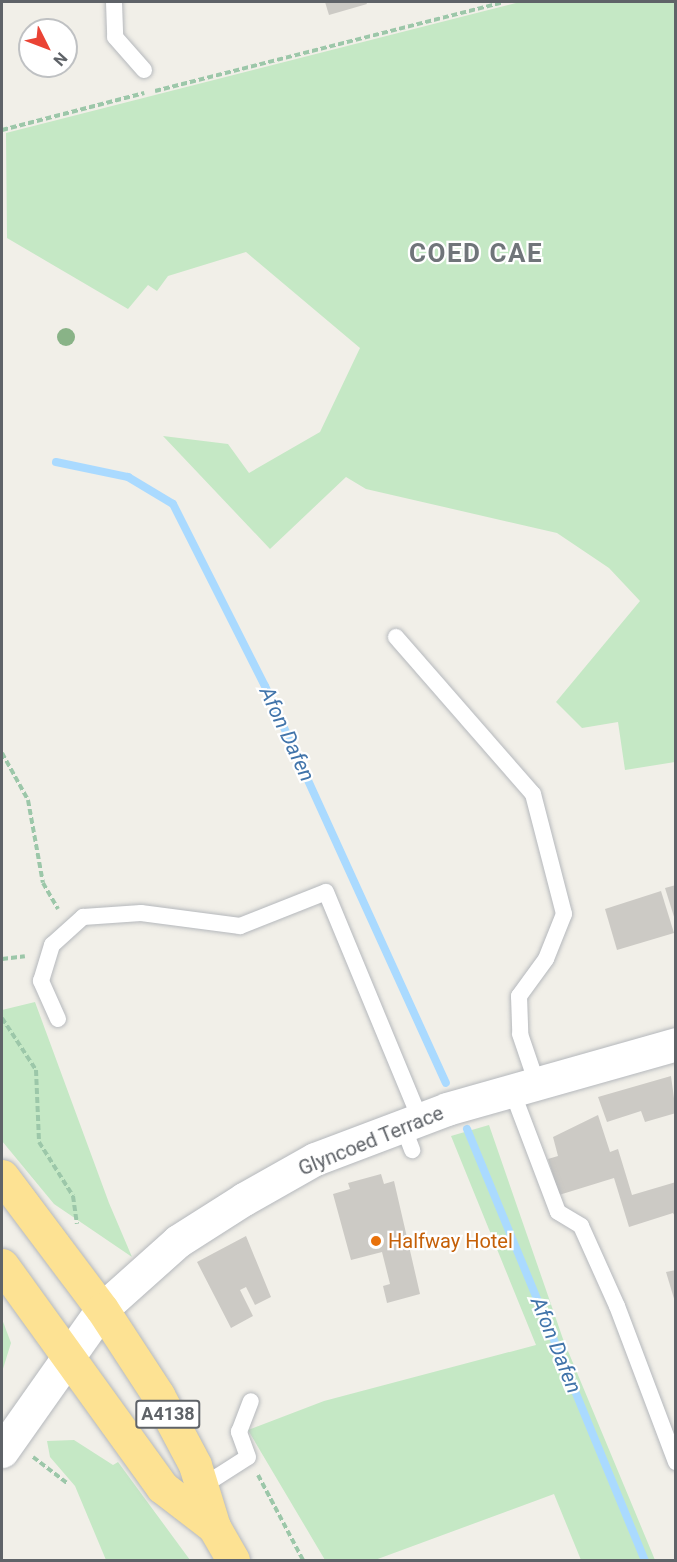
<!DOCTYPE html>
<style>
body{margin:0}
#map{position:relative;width:677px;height:1562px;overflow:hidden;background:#f1efe8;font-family:Roboto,sans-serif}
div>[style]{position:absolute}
.green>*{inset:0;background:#c5e8c5}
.stream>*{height:8px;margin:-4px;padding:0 4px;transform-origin:4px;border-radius:4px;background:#aadaff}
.building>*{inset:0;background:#cccac5}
.path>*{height:4px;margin-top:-2px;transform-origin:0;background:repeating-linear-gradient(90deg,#9cc7a9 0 6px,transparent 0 9px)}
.roads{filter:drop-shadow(0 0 2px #b5b8bc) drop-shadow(0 0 2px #b5b8bc)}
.lane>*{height:16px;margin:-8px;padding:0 8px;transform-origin:8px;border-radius:8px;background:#fff}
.secondary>*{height:33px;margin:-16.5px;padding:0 16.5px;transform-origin:16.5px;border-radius:16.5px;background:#fff}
.highway>*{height:33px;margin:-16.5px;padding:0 16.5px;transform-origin:16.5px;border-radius:16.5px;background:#fde293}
.trees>*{width:18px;height:18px;margin:-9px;border-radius:50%;background:#89b387}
.dots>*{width:16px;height:16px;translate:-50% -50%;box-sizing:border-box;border:3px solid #fff;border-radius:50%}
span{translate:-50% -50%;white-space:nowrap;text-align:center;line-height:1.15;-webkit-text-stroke:4.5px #fff;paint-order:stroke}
.shield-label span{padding:2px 4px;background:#fff;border:2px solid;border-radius:4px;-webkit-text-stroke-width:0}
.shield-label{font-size:18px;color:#5f6368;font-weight:700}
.street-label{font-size:20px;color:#5f6368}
.food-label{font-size:20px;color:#c56008}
.left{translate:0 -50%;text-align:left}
.water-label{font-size:21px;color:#4174aa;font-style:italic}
.district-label{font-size:26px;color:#70757a;font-weight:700;letter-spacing:1.5px}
.frame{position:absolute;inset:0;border:3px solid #5f6368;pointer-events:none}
.north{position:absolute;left:18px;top:18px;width:60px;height:60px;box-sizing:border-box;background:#fff;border:2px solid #bfc1c3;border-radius:50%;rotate:132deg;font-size:16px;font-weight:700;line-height:24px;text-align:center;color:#5f6368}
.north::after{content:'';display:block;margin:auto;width:21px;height:27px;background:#ea4335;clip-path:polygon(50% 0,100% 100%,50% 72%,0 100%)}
</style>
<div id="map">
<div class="green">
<div style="clip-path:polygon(520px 2px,675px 2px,675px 762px,625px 770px,618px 722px,582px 728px,556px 702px,640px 601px,609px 568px,557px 533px,366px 489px,346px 477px,270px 549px,163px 436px,228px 444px,249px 473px,320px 432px,360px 348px,246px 252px,168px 276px,157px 291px,148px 285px,128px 309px,7px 238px,6px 133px)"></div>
<div style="clip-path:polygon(35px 1002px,109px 1203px,132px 1257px,54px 1204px,2px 1141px,2px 1010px)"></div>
<div style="clip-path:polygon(489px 1125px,563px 1339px,655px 1560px,581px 1560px,554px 1494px,375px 1560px,325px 1560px,248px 1430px,324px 1401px,536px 1345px,451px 1136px)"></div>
<div style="clip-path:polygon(2px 1319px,11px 1343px,2px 1372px)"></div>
<div style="clip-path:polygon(74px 1440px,113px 1465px,118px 1462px,190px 1560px,106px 1560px,75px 1486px,50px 1457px,47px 1441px)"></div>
</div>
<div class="stream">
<div style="left:56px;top:462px;width:74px;rotate:11.8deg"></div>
<div style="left:128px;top:477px;width:52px;rotate:31deg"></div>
<div style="left:173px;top:504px;width:204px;rotate:63.2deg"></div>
<div style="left:265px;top:686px;width:436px;rotate:65.5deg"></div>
<div style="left:467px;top:1129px;width:466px;rotate:67.6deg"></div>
</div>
<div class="building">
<div style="clip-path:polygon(325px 2px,366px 2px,367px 4px,329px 15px)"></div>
<div style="clip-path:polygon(676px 885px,676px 920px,675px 920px,665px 888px)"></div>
<div style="clip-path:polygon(661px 891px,674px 933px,617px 950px,605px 909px)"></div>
<div style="clip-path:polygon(671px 1076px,676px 1113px,645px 1122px,641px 1111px,607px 1122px,598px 1097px)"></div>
<div style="clip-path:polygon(598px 1115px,610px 1152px,618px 1149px,632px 1195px,676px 1182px,676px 1218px,673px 1213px,629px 1227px,614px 1178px,559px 1195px,548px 1159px,558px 1156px,553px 1137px)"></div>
<div style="clip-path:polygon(381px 1174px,384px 1184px,394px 1181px,420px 1294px,387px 1303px,383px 1286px,390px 1284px,382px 1252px,351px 1260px,333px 1194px,350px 1189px,348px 1183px)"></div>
<div style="clip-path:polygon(246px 1236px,271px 1297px,255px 1305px,246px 1287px,240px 1290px,253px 1316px,231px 1328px,197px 1262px)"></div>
<div style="clip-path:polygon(676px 1270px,676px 1302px,675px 1302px,666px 1272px)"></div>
</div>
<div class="path">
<div style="left:155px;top:91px;width:359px;rotate:-14.3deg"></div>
<div style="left:2px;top:130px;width:147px;rotate:-14.6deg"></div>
<div style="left:2px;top:753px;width:54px;rotate:61deg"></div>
<div style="left:28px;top:800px;width:84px;rotate:79.8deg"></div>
<div style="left:43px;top:883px;width:30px;rotate:60deg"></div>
<div style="left:2px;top:959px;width:23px;rotate:-7deg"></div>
<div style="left:2px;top:1018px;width:62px;rotate:56.8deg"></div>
<div style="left:36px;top:1070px;width:72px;rotate:87.6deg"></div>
<div style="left:39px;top:1142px;width:64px;rotate:57.8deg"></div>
<div style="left:73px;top:1196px;width:28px;rotate:82deg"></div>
<div style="left:33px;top:1457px;width:43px;rotate:37.4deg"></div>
<div style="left:258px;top:1475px;width:96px;rotate:62.1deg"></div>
</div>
<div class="roads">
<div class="lane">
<div style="left:114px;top:2px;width:35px;rotate:88deg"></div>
<div style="left:115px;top:37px;width:44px;rotate:48.7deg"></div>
<div style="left:396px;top:637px;width:208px;rotate:48.9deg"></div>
<div style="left:533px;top:794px;width:124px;rotate:75.5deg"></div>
<div style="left:564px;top:914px;width:48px;rotate:111.8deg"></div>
<div style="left:546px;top:959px;width:46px;rotate:126.1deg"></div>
<div style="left:519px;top:996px;width:38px;rotate:88deg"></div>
<div style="left:520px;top:1034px;width:53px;rotate:71.2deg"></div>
<div style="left:58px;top:1019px;width:42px;rotate:-114.1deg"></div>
<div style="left:41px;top:981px;width:38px;rotate:-73deg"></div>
<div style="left:52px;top:945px;width:42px;rotate:-42.1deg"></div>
<div style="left:83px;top:917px;width:58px;rotate:-3.9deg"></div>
<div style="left:141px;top:913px;width:100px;rotate:7.5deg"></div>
<div style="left:240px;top:926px;width:92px;rotate:-21.6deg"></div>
<div style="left:326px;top:892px;width:246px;rotate:67.5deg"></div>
<div style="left:512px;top:1091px;width:129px;rotate:69.2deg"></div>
<div style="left:558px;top:1212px;width:27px;rotate:31deg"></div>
<div style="left:581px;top:1226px;width:88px;rotate:65.8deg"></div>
<div style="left:617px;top:1306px;width:167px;rotate:69.3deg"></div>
<div style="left:403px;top:1126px;width:26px;rotate:69deg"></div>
<div style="left:198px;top:1489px;width:59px;rotate:-32.6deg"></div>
<div style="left:248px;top:1457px;width:27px;rotate:-110deg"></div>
<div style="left:239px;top:1432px;width:33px;rotate:-69deg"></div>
</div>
<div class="secondary">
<div style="left:2px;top:1451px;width:174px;rotate:-54.8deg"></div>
<div style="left:102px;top:1309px;width:102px;rotate:-41.8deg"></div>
<div style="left:178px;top:1241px;width:78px;rotate:-32.5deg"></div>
<div style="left:244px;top:1199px;width:81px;rotate:-29.4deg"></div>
<div style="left:315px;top:1159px;width:141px;rotate:-20.7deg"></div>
<div style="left:447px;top:1109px;width:238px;rotate:-15.8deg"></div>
</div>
<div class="highway">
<div style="left:2px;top:1176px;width:166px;rotate:53.1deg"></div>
<div style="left:102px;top:1309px;width:103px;rotate:56.9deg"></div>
<div style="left:158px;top:1395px;width:79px;rotate:62.1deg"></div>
<div style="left:195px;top:1465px;width:65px;rotate:73deg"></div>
<div style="left:214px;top:1527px;width:38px;rotate:60deg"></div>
<div style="left:2px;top:1265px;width:274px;rotate:54.2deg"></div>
<div style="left:162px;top:1487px;width:66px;rotate:37.6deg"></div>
</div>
</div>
<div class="trees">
<div style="left:66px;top:337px"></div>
</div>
<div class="dots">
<div style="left:376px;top:1241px;background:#e8710a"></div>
</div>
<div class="shield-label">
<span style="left:168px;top:1414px">A4138</span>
</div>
<div class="street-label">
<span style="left:371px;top:1141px;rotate:-22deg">Glyncoed Terrace</span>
</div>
<div class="food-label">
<span class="left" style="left:388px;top:1241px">Halfway Hotel</span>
</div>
<div class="water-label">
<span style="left:287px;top:734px;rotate:65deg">Afon Dafen</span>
<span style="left:556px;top:1345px;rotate:68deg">Afon Dafen</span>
</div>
<div class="district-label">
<span style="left:476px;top:254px">COED CAE</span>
</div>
<div class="frame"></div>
<div class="north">N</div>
</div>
